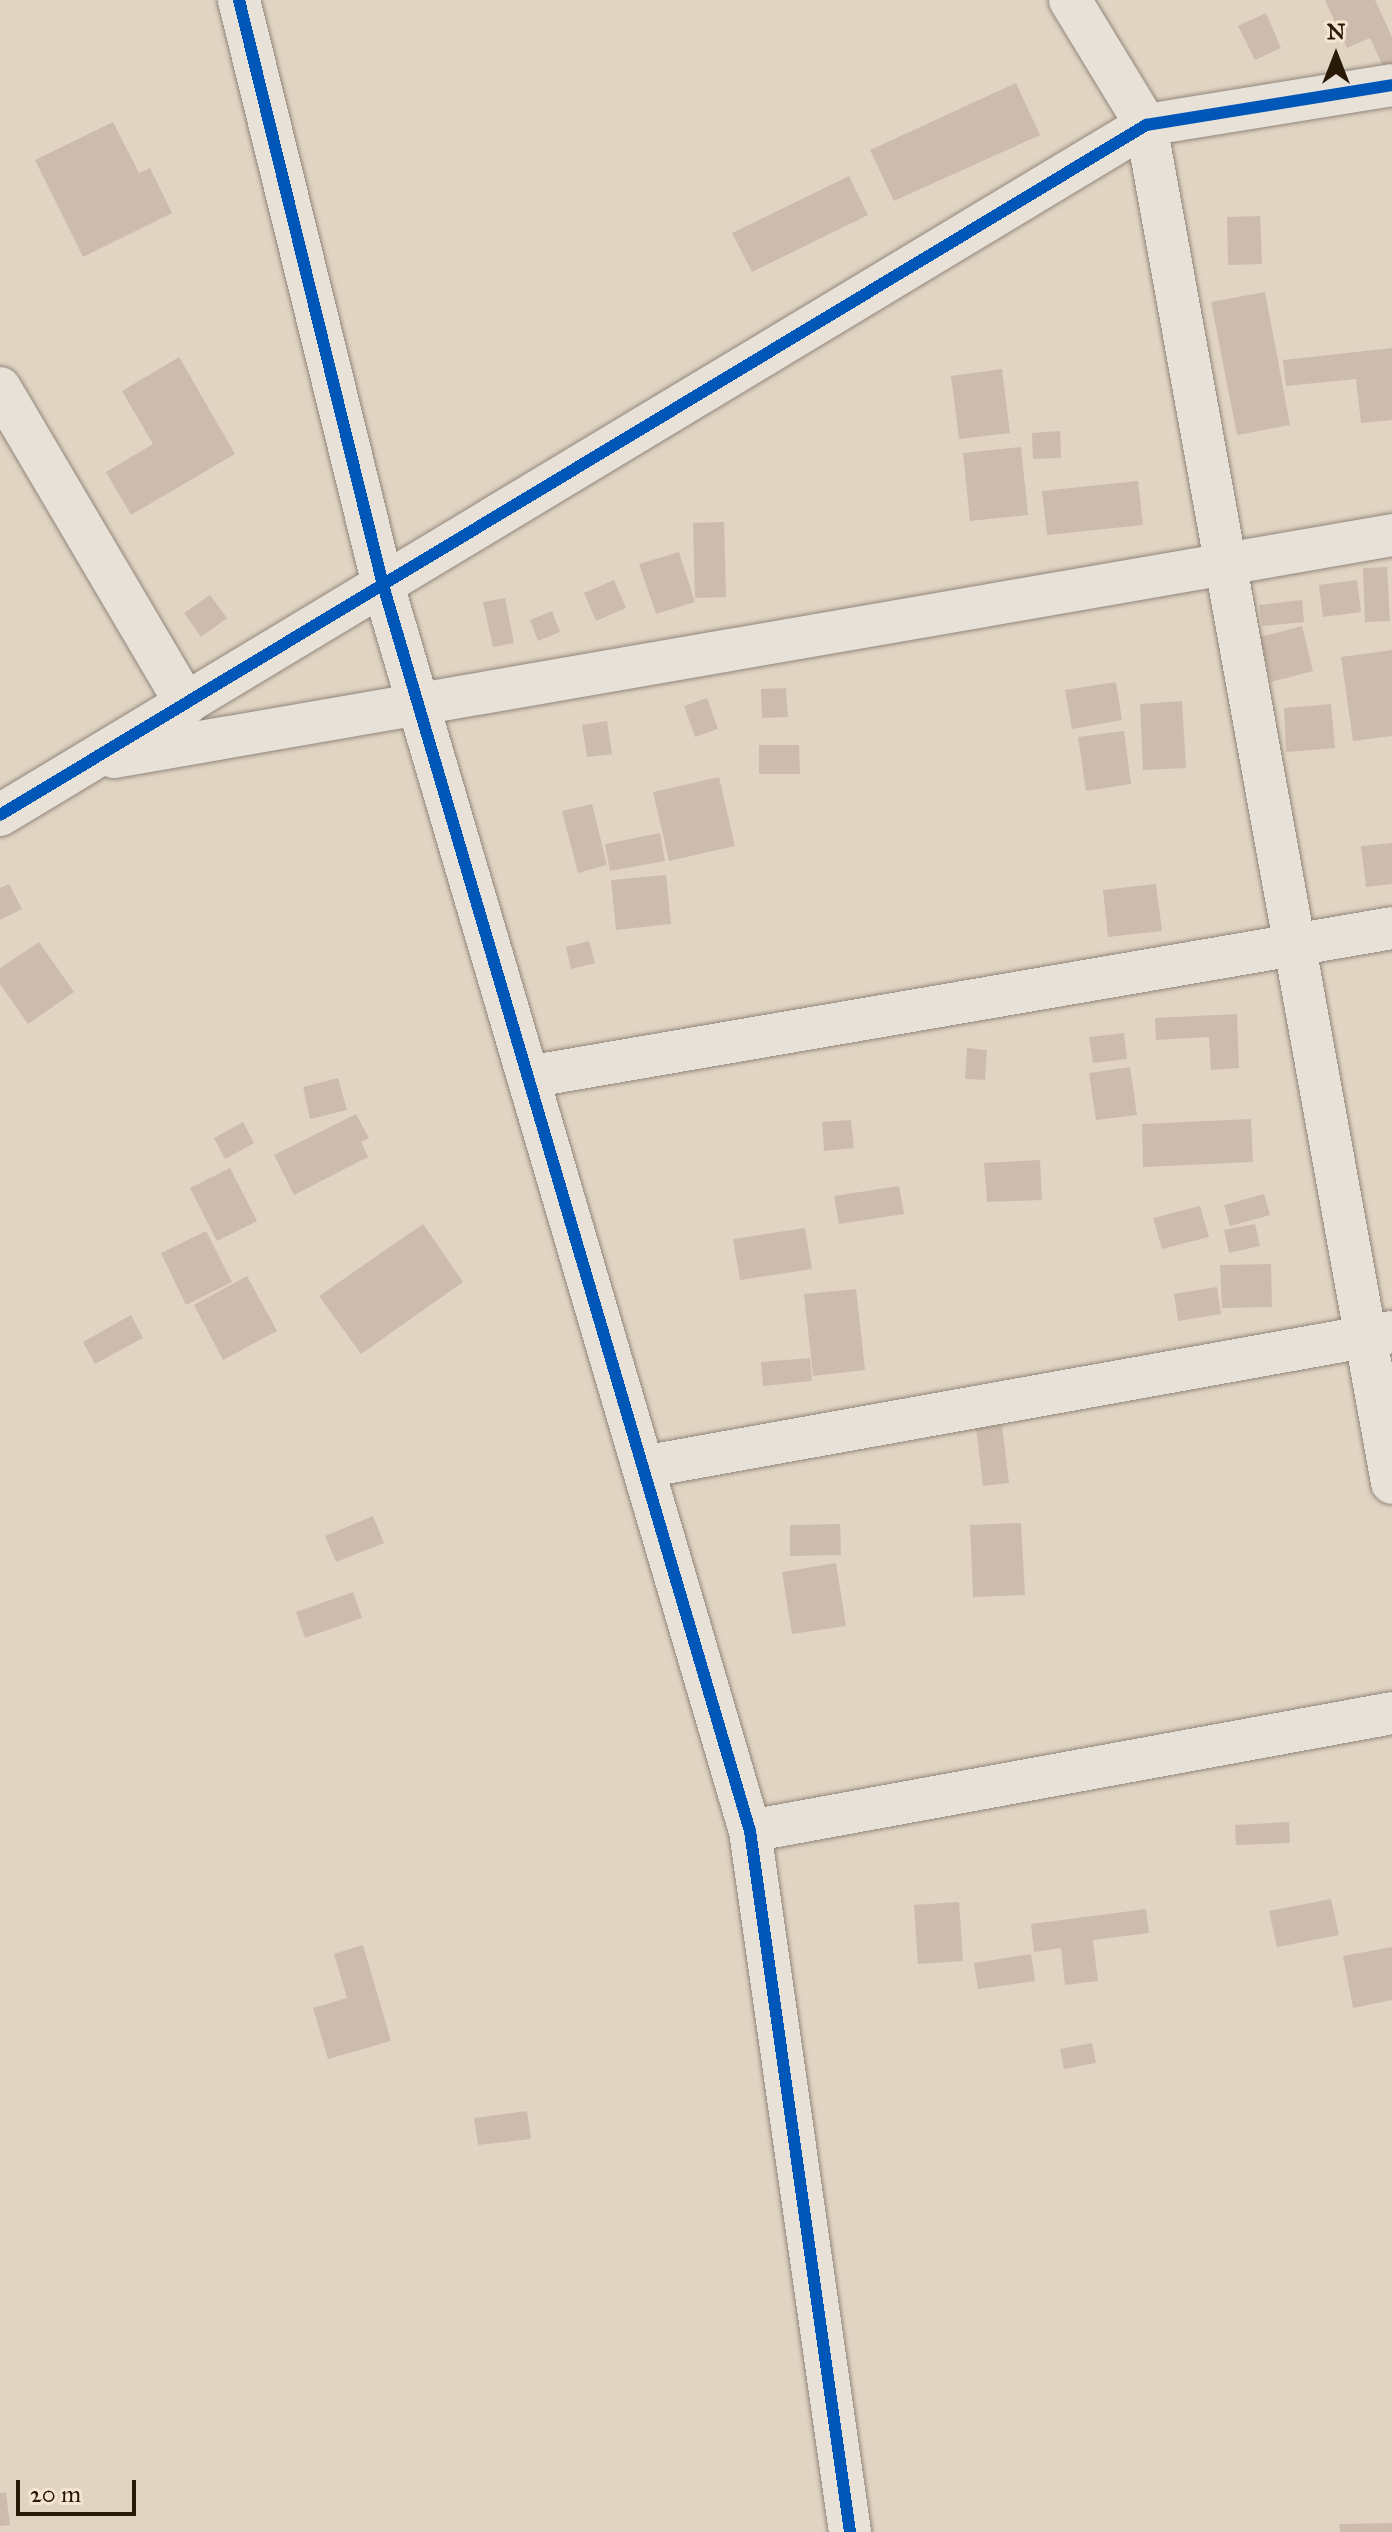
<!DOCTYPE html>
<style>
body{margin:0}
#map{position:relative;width:1392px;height:2532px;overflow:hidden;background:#e1d4c3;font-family:"IM FELL Great Primer",serif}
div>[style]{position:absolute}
.building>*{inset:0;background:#cdbcae}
.roads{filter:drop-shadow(0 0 2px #90867b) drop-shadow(0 0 2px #90867b)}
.minor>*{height:42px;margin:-21px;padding:0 21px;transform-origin:21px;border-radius:21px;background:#e7e1d8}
.cycleway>*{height:12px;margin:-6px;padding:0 6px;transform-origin:6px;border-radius:6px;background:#0057b8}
span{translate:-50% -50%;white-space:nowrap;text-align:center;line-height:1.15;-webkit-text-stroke:8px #f4e4d0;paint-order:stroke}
.north{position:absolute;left:1296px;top:16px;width:80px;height:80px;-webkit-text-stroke:6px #f4e4d0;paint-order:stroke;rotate:0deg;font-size:22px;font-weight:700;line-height:32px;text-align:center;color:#291907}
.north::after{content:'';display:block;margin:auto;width:28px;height:36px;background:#291907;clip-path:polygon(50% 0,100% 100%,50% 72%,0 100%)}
.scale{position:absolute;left:16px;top:2480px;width:120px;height:36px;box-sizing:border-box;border:4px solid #291907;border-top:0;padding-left:10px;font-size:24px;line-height:28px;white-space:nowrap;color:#291907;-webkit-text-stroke:6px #f4e4d0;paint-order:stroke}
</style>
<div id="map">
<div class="building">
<div style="clip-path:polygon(1325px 0,1375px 0,1392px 37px,1392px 71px,1386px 73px,1370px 38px,1347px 48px)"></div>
<div style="clip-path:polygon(1266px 13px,1281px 48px,1255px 60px,1238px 26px)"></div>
<div style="clip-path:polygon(1016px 83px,1040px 135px,894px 201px,870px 150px)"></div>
<div style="clip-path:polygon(113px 122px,139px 173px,150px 168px,172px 213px,83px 257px,35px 160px)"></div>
<div style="clip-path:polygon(849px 176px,868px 215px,752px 272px,732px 233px)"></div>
<div style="clip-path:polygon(1260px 216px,1262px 264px,1228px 265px,1227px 217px)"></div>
<div style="clip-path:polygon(1265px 292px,1290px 425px,1237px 435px,1211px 302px)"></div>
<div style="clip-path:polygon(1392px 348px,1392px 420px,1361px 423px,1356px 379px,1286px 386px,1283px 360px)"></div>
<div style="clip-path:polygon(179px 357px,235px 454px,131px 515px,106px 472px,153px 444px,122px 391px)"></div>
<div style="clip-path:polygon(1002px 369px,1010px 433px,959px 439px,951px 376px)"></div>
<div style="clip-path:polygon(1060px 431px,1061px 458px,1033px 459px,1032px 433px)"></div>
<div style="clip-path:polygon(1021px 447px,1028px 515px,970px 521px,963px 453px)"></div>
<div style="clip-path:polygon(1138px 481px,1143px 525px,1047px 535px,1042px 491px)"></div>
<div style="clip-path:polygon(724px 522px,726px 597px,695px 598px,693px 523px)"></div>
<div style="clip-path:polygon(679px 552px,695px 602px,656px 614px,639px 564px)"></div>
<div style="clip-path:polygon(1387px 567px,1390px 621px,1365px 622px,1363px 568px)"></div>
<div style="clip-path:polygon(614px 580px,626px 608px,596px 621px,584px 593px)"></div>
<div style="clip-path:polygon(1357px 580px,1361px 612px,1323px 617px,1319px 585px)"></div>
<div style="clip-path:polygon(210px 595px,227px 618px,201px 637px,184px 613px)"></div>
<div style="clip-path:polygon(505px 598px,514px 643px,493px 647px,483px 602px)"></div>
<div style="clip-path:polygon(1302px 600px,1304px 622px,1262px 626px,1259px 605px)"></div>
<div style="clip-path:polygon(552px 611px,560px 632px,538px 641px,530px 620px)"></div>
<div style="clip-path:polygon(1302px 626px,1313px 671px,1271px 682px,1260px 637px)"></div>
<div style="clip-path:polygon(1392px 650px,1392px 736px,1353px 741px,1341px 657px)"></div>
<div style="clip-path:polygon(1116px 682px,1122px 720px,1072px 729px,1065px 690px)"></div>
<div style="clip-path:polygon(786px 688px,788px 717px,762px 718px,761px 689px)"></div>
<div style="clip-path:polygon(707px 698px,718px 729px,695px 737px,684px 706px)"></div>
<div style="clip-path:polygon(1182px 701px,1186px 768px,1143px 770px,1140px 704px)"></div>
<div style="clip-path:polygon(1331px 704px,1335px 748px,1286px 752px,1284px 708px)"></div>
<div style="clip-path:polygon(607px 721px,612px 754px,587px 757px,582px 725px)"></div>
<div style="clip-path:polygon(1124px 731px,1131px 784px,1086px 791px,1078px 737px)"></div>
<div style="clip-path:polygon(759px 745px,799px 745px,800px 774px,759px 774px)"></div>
<div style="clip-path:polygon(719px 777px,735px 846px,669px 861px,653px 792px)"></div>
<div style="clip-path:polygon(592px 804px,607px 865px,578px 873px,562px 811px)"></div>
<div style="clip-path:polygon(660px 833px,665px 861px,610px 871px,605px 844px)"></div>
<div style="clip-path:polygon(1392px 843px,1392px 884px,1366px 887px,1361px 846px)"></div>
<div style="clip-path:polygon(666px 875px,671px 924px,616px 930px,611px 880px)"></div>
<div style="clip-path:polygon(9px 884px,22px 909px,0 920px,0 888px)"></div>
<div style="clip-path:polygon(1156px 884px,1162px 931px,1108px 937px,1103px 890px)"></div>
<div style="clip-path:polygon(589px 941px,595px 963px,571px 969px,566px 947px)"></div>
<div style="clip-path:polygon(39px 942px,74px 992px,28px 1024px,0 984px,0 968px)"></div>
<div style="clip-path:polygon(1237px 1014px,1239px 1068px,1211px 1070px,1209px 1037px,1156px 1040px,1155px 1018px)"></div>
<div style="clip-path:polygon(1124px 1033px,1127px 1059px,1093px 1063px,1089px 1037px)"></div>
<div style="clip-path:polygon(967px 1048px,987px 1050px,985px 1080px,965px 1079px)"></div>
<div style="clip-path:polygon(1130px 1067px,1137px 1115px,1096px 1120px,1089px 1073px)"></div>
<div style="clip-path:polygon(338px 1078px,347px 1110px,310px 1119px,303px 1087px)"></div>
<div style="clip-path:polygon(356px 1114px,369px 1138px,361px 1142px,368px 1157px,294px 1195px,274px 1155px)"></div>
<div style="clip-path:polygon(1251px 1119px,1253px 1162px,1143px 1167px,1142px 1124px)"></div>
<div style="clip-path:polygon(851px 1120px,854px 1148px,824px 1151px,822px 1122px)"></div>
<div style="clip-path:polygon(243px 1122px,254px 1143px,225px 1159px,214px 1138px)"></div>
<div style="clip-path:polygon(1040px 1160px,1042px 1200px,987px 1202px,984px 1163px)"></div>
<div style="clip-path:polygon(230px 1168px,257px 1221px,217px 1241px,190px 1188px)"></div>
<div style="clip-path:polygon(899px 1186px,904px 1214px,839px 1224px,834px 1196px)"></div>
<div style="clip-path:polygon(1264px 1194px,1270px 1215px,1230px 1226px,1224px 1205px)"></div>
<div style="clip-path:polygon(1200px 1206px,1209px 1237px,1162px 1249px,1153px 1218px)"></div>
<div style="clip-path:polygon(423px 1224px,463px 1282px,361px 1354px,319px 1296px)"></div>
<div style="clip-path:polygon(1255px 1224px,1260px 1246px,1229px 1253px,1224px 1230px)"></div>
<div style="clip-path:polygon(805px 1228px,812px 1269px,740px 1280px,733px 1239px)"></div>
<div style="clip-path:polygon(206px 1231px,232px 1282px,186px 1305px,161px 1253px)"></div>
<div style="clip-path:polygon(1271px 1264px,1272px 1307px,1222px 1308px,1220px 1265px)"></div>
<div style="clip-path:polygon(247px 1276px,277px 1331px,223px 1360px,194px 1305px)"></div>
<div style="clip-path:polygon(1217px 1287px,1221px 1314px,1178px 1321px,1174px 1294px)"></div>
<div style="clip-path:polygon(856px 1289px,865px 1370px,813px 1376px,804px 1294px)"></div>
<div style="clip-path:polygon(131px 1315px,143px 1338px,95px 1364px,83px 1342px)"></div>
<div style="clip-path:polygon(810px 1358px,812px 1381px,763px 1386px,761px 1362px)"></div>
<div style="clip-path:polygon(1002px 1425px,1009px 1483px,983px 1486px,976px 1428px)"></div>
<div style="clip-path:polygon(373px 1516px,384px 1543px,336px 1562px,325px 1536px)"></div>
<div style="clip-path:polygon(1021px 1523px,1025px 1595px,973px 1597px,970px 1525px)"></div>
<div style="clip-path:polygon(840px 1524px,841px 1555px,790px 1556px,790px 1525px)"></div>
<div style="clip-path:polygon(836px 1563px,846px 1626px,792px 1634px,782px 1572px)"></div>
<div style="clip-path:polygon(353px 1592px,362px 1618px,305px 1638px,296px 1612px)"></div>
<div style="clip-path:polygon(1289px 1822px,1290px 1843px,1236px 1845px,1235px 1825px)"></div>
<div style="clip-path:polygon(1331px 1899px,1339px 1935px,1277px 1947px,1269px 1911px)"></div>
<div style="clip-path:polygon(959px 1902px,963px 1961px,918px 1964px,914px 1905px)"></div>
<div style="clip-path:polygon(1146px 1909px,1149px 1933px,1093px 1940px,1098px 1981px,1065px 1985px,1061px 1948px,1034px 1952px,1031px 1924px)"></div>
<div style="clip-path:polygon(363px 1945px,391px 2041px,328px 2059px,313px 2008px,347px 1998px,334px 1954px)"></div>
<div style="clip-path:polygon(1392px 1947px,1392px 2000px,1353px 2008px,1343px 1956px)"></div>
<div style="clip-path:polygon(1031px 1954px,1035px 1981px,978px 1989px,974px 1963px)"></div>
<div style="clip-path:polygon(1092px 2043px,1096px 2063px,1064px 2069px,1060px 2049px)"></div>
<div style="clip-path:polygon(527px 2111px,531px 2139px,478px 2145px,474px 2118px)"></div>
<div style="clip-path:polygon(6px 2492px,10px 2525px,0 2526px,0 2493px)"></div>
<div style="clip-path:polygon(1392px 2523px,1392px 2532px,1340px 2532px,1339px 2524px)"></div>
</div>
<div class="roads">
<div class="minor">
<div style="left:239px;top:0;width:602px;rotate:76.17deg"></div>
<div style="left:383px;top:585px;width:1299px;rotate:73.59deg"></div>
<div style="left:750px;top:1831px;width:708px;rotate:81.88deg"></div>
<div style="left:1070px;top:0;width:146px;rotate:58.7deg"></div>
<div style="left:1146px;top:125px;width:1380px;rotate:79.73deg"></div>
<div style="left:0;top:388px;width:367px;rotate:59.5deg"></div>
<div style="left:114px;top:757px;width:1297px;rotate:-9.85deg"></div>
<div style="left:0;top:815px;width:1338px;rotate:-31.05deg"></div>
<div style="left:1146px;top:125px;width:249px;rotate:-9.2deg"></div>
<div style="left:528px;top:1077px;width:877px;rotate:-9.78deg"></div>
<div style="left:643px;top:1467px;width:761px;rotate:-10.22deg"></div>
<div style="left:750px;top:1831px;width:653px;rotate:-10.41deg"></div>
</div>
</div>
<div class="cycleway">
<div style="left:239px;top:0;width:602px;rotate:76.17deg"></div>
<div style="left:383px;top:585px;width:1299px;rotate:73.59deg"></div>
<div style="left:750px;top:1831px;width:708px;rotate:81.88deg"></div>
<div style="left:0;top:815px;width:1338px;rotate:-31.05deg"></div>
<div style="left:1146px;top:125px;width:249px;rotate:-9.2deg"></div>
</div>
<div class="north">N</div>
<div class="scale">20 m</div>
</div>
